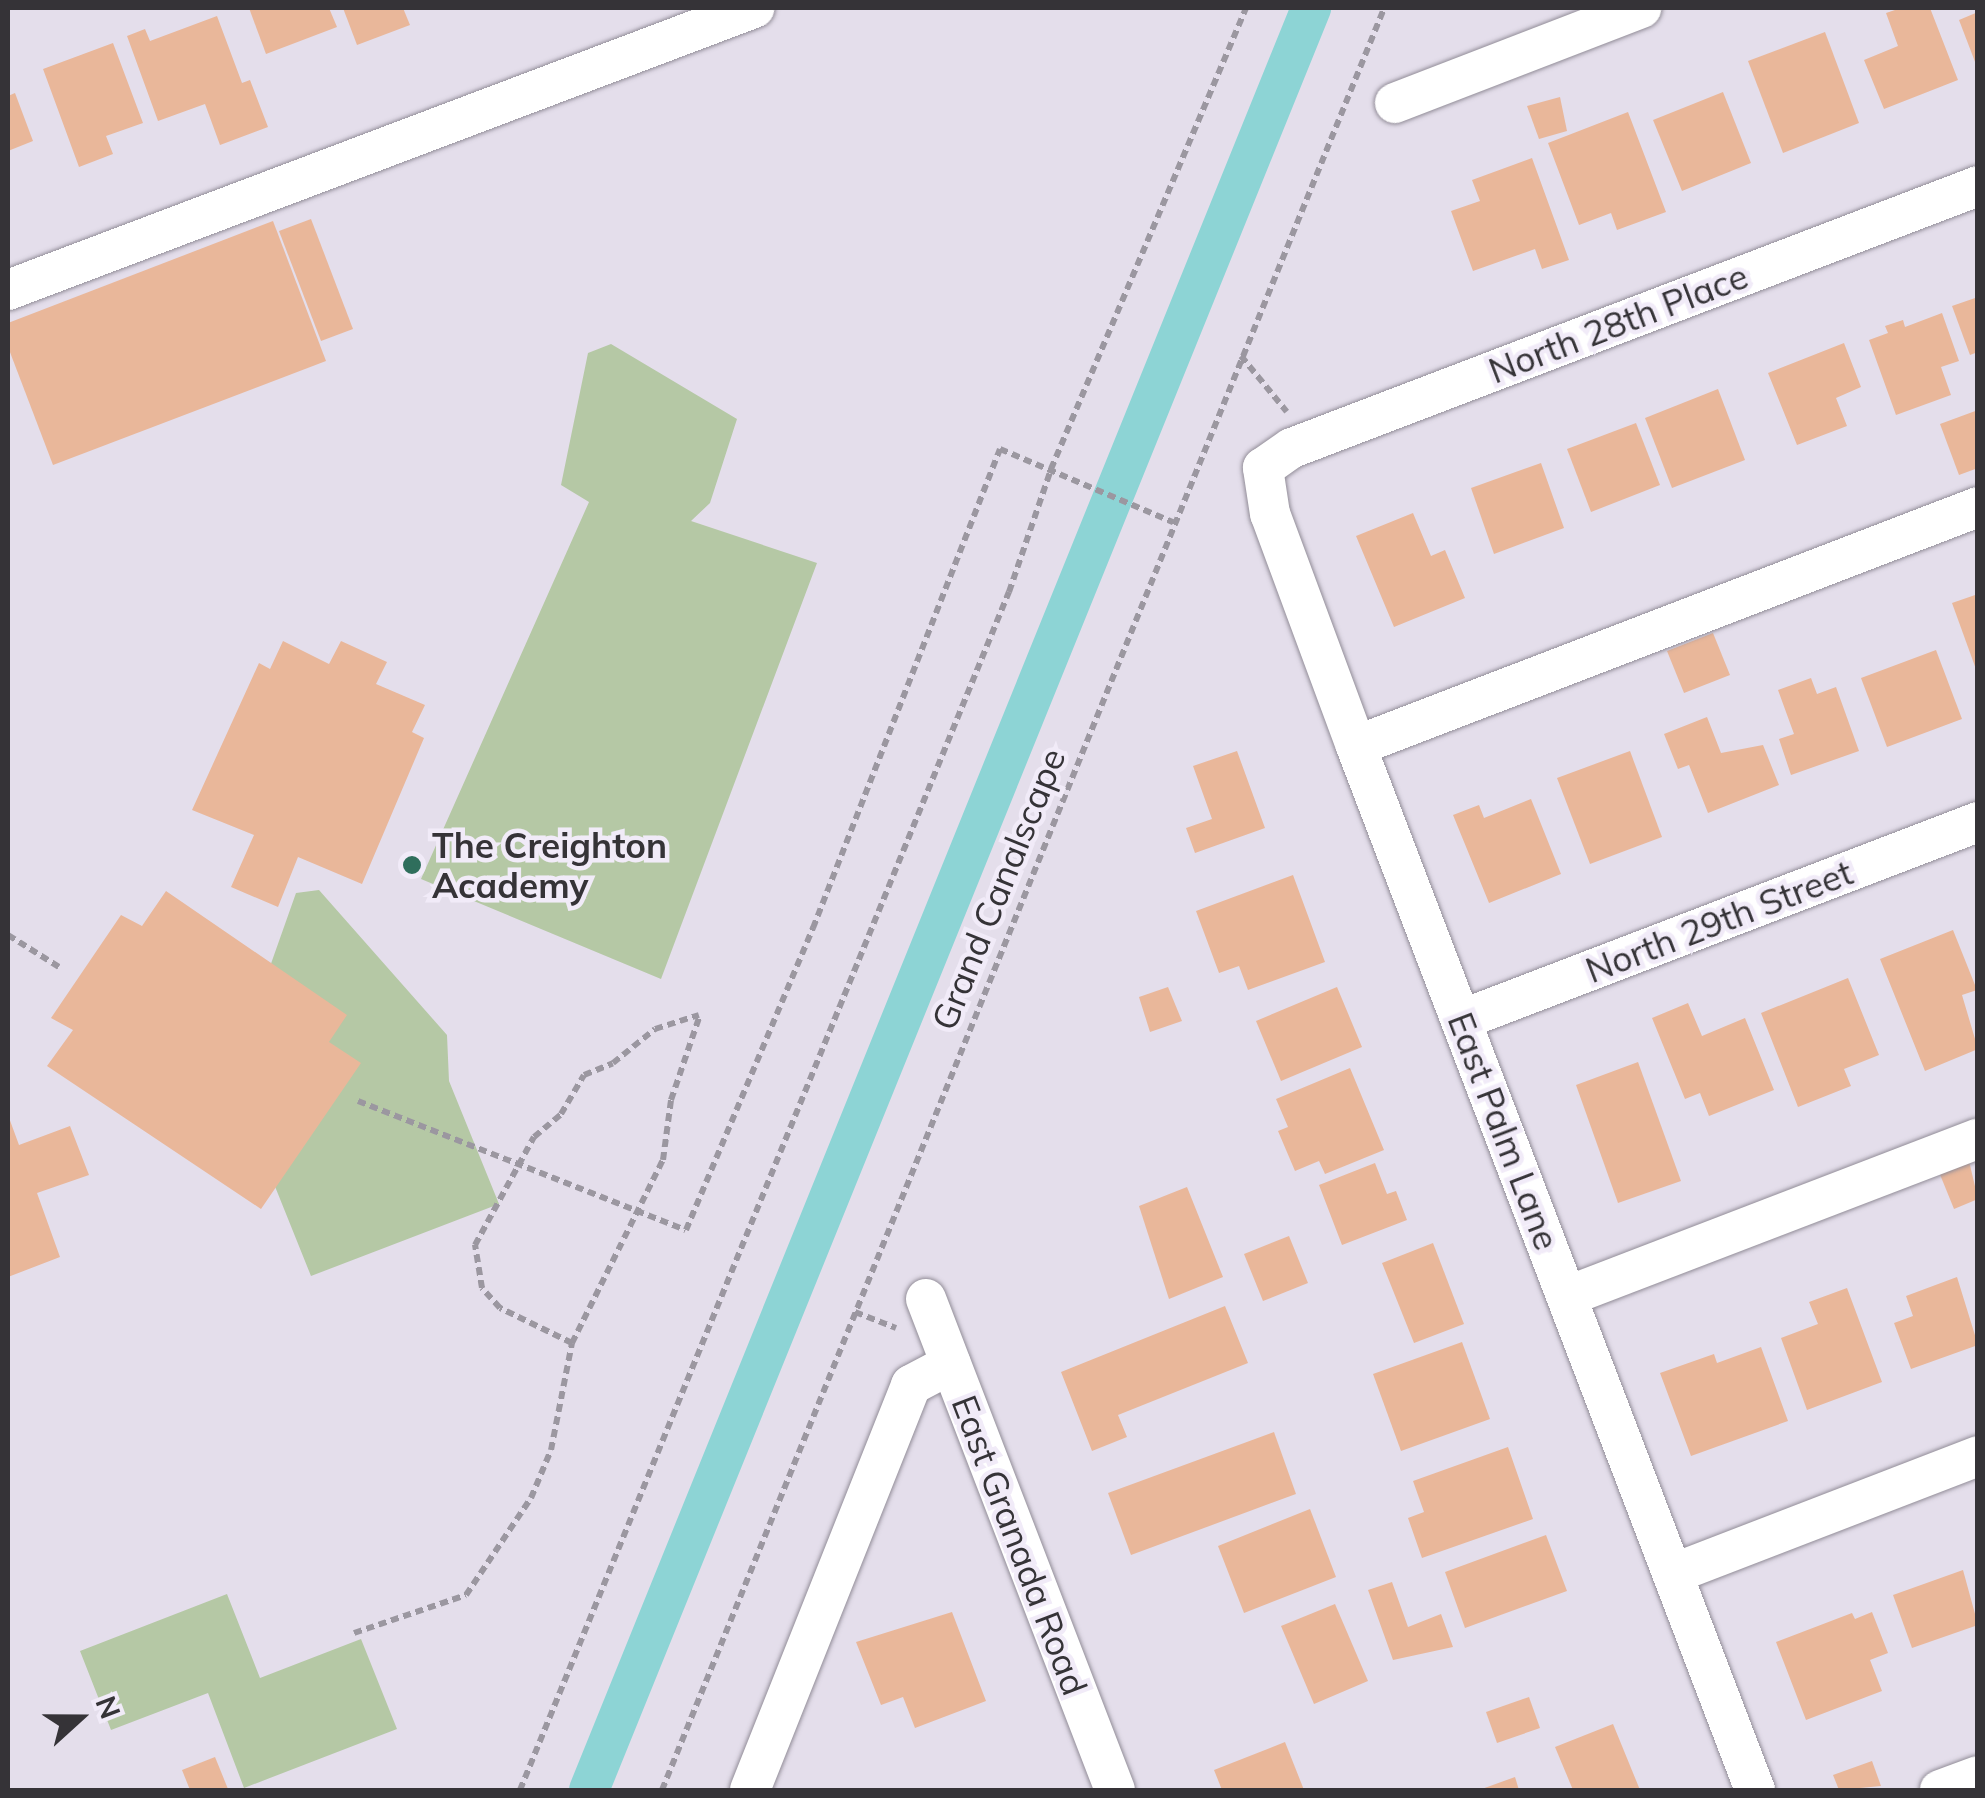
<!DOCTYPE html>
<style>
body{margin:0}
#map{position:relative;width:1985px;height:1798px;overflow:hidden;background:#e4deeb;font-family:Mulish,sans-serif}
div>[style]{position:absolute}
.green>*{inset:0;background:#b5c8a5}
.canal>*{height:40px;margin:-20px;padding:0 20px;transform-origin:20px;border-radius:20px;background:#8dd4d5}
.building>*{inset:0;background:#e9b79a}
.path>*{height:6px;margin-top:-3px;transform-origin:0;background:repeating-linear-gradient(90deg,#9b97a0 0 8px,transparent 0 13px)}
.roads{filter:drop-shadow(0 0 2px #928d98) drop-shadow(0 0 2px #928d98)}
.minor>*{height:40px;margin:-20px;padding:0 20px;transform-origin:20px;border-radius:20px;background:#fff}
.dots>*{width:28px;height:28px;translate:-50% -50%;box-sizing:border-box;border:5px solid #f1ebf8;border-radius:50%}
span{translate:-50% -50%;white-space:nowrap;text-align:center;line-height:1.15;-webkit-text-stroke:9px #f1ebf8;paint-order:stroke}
.street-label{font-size:35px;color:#353337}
.poi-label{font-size:35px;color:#353337;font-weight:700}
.left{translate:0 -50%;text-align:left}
.frame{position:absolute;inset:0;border:10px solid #353337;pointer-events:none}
.north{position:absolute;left:30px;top:1668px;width:100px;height:100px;-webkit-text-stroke:8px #f1ebf8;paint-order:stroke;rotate:69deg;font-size:28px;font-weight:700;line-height:40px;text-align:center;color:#353337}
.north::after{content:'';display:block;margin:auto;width:35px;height:45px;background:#353337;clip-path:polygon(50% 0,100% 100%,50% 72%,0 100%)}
</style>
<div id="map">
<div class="green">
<div style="clip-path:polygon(611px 344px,737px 419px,710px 503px,691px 521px,817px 563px,661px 979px,421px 879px,589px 502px,561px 485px,588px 353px)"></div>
<div style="clip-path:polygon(319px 890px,447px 1035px,449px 1081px,499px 1204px,311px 1276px,245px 1112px,256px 1006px,296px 893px)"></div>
<div style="clip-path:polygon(227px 1594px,260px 1678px,361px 1639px,397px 1729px,244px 1788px,208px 1693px,111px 1730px,80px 1651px)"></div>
</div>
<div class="canal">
<div style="left:589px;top:1790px;width:1923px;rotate:-67.94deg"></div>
</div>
<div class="building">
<div style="clip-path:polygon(249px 8px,329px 8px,337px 27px,266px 54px)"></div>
<div style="clip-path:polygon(343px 8px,403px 8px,410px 25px,357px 45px)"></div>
<div style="clip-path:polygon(1901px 8px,1930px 8px,1958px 80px,1884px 109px,1864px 60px,1898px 46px,1886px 13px)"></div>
<div style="clip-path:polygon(1978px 12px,1978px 67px,1977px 67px,1959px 20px)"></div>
<div style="clip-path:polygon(217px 16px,242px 83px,250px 80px,268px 127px,220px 145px,205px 104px,158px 121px,127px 36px,145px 29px,150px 41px)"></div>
<div style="clip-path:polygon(1825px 32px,1859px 123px,1783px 153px,1748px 61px)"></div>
<div style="clip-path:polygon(113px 43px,143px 123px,106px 136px,113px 154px,79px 167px,43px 69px)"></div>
<div style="clip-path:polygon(1723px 92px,1751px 163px,1682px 191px,1653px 120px)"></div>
<div style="clip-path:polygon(15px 93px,33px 141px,8px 151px,8px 96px)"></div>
<div style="clip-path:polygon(1560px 97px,1567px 131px,1539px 139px,1527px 106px)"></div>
<div style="clip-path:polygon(1628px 112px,1666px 212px,1617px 230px,1611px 213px,1579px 225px,1548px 143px)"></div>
<div style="clip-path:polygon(1532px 158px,1569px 260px,1542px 269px,1535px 249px,1473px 271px,1451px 211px,1480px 201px,1472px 180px)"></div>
<div style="clip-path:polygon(311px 219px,353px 329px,321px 341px,279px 231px)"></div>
<div style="clip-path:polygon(273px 221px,326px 361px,53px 465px,8px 347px,8px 323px)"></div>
<div style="clip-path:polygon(1978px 297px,1978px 352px,1970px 355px,1952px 306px)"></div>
<div style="clip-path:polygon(1942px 313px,1959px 361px,1941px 367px,1951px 395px,1896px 415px,1869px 340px,1888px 333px,1885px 326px,1903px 320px,1905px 327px)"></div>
<div style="clip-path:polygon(1844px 343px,1861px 387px,1836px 398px,1847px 426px,1797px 445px,1768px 373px)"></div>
<div style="clip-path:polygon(1718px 389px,1745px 460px,1672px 488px,1645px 418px)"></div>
<div style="clip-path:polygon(1978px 410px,1978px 468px,1959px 475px,1940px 424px)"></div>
<div style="clip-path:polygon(1636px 423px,1660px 485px,1591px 512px,1567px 449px)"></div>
<div style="clip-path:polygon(1541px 463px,1564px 528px,1494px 554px,1471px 488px)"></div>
<div style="clip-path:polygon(1413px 513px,1431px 556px,1445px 550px,1465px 598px,1394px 627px,1356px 536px)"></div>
<div style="clip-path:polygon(1978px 594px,1978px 672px,1977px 672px,1952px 603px)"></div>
<div style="clip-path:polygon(1713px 633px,1730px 675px,1684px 693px,1667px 651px)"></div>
<div style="clip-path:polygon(283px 641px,329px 664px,341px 641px,387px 662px,376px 684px,425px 705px,412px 732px,424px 738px,362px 884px,298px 857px,278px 907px,231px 887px,254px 835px,192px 810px,259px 663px,270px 669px)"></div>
<div style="clip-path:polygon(1936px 650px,1962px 719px,1887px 747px,1861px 678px)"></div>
<div style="clip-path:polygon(1811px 678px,1817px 694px,1836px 687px,1859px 751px,1791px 775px,1779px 739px,1794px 734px,1778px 690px)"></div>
<div style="clip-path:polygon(1707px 717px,1721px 753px,1763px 745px,1779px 785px,1708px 813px,1689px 765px,1678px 769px,1664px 734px)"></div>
<div style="clip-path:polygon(1237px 751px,1265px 828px,1195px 853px,1186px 828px,1212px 819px,1193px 766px)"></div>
<div style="clip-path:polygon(1630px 751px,1662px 837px,1590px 864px,1557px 778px)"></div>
<div style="clip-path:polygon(1531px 799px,1561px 874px,1489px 903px,1453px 815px,1479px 805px,1484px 818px)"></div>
<div style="clip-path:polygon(1293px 875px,1325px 962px,1248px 990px,1239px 966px,1219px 973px,1196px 911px)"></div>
<div style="clip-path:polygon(166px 891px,347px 1015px,329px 1042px,361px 1063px,261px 1209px,47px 1066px,73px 1030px,51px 1018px,121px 915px,142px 926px)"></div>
<div style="clip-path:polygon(1953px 930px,1977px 990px,1962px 995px,1978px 1049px,1925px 1071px,1880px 959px)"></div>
<div style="clip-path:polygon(1848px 978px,1879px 1055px,1844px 1069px,1851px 1086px,1798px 1107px,1761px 1013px)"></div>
<div style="clip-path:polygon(1168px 987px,1182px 1021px,1150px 1032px,1139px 997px)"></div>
<div style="clip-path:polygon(1337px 987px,1362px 1047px,1281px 1081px,1256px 1021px)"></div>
<div style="clip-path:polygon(1688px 1003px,1702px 1036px,1745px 1018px,1774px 1090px,1709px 1116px,1700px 1093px,1685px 1099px,1652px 1018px)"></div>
<div style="clip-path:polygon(1638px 1062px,1681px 1181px,1618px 1203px,1576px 1085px)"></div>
<div style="clip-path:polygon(1350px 1068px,1384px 1150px,1325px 1174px,1319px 1161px,1295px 1171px,1278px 1131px,1288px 1127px,1276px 1099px)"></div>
<div style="clip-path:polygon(8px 1115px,19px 1145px,70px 1126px,89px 1175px,37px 1193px,60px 1257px,8px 1277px)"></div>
<div style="clip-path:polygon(1969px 1161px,1978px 1199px,1954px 1209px,1939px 1172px)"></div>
<div style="clip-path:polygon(1375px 1163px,1387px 1194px,1396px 1191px,1407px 1220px,1342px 1245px,1319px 1185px)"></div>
<div style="clip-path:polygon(1187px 1187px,1223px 1277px,1169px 1299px,1139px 1206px)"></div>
<div style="clip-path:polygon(1289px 1236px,1308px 1283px,1263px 1301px,1244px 1254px)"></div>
<div style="clip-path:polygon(1433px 1243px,1464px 1324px,1414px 1343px,1382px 1263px)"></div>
<div style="clip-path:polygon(1957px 1277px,1978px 1345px,1911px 1369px,1894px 1323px,1913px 1316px,1906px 1296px)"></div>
<div style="clip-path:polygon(1847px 1288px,1882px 1382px,1807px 1410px,1781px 1338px,1818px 1324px,1809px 1302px)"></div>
<div style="clip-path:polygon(1225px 1306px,1248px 1363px,1118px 1415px,1127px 1437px,1092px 1451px,1061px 1372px)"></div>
<div style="clip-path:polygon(1462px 1342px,1490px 1419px,1401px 1451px,1373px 1374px)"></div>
<div style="clip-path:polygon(1761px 1347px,1788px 1421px,1691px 1456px,1660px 1373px,1714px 1354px,1717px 1363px)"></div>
<div style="clip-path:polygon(1274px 1432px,1296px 1494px,1131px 1555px,1108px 1493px)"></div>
<div style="clip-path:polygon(1508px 1447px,1533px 1519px,1422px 1558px,1408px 1518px,1424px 1512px,1413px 1481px)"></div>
<div style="clip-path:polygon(1310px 1509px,1336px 1577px,1244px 1613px,1218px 1546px)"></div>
<div style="clip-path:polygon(1546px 1535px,1567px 1591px,1465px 1628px,1445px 1572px)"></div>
<div style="clip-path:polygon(1963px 1570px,1978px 1625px,1912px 1648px,1893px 1595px)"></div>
<div style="clip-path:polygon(1392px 1582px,1408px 1627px,1441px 1614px,1453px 1647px,1393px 1660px,1368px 1590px)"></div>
<div style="clip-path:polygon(1335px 1604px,1368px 1681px,1314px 1704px,1281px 1626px)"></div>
<div style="clip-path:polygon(952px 1612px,986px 1701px,915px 1728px,903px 1697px,881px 1705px,856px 1642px)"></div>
<div style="clip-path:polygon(1872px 1612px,1888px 1653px,1870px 1660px,1882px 1691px,1806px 1720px,1776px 1642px,1852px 1613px,1855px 1619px)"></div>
<div style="clip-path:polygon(1529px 1697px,1540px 1728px,1497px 1743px,1486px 1712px)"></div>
<div style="clip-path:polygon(1613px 1724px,1640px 1790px,1573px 1790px,1555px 1747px)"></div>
<div style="clip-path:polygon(1285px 1742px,1304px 1790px,1222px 1790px,1214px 1770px)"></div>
<div style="clip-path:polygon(215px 1757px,228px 1789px,190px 1790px,182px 1770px)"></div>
<div style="clip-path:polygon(1872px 1761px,1881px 1786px,1839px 1790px,1833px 1775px)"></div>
<div style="clip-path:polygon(1515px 1777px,1519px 1790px,1479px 1790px)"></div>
</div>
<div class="path">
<div style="left:1241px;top:356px;width:72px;rotate:50.6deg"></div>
<div style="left:8px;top:935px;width:60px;rotate:32.1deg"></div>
<div style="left:358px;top:1101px;width:352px;rotate:21.5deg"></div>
<div style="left:686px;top:1230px;width:328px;rotate:-67.2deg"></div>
<div style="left:813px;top:928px;width:514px;rotate:-68.67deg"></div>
<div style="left:1000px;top:449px;width:188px;rotate:22.9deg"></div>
<div style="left:855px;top:1312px;width:44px;rotate:21.3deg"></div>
<div style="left:572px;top:1343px;width:80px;rotate:-154.1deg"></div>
<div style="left:500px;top:1308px;width:27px;rotate:-132deg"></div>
<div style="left:482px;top:1288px;width:44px;rotate:-99.2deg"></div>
<div style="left:475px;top:1245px;width:123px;rotate:-61.4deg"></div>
<div style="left:534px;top:1137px;width:35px;rotate:-40deg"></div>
<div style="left:561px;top:1114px;width:45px;rotate:-59.5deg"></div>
<div style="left:584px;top:1075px;width:31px;rotate:-22deg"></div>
<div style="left:613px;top:1063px;width:54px;rotate:-39deg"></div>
<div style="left:655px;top:1029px;width:46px;rotate:-17.7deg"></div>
<div style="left:354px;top:1633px;width:118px;rotate:-18.7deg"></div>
<div style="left:466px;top:1595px;width:117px;rotate:-56.2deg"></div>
<div style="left:531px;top:1498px;width:52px;rotate:-67.4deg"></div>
<div style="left:551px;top:1450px;width:109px;rotate:-78.9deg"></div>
<div style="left:572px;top:1343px;width:204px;rotate:-63.6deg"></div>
<div style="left:663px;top:1160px;width:61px;rotate:-82.4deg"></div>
<div style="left:671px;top:1100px;width:90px;rotate:-71.2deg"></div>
<div style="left:520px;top:1790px;width:1294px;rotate:-67.8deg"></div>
<div style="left:1009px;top:592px;width:130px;rotate:-71.1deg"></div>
<div style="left:1051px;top:469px;width:501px;rotate:-67.07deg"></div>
<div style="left:662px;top:1790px;width:1923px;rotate:-67.94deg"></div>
</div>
<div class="roads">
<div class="minor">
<div style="left:1395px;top:103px;width:264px;rotate:-21.1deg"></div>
<div style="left:8px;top:290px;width:798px;rotate:-20.71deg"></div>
<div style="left:1356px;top:746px;width:666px;rotate:-21.02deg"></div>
<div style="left:1461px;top:1020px;width:554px;rotate:-20.96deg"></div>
<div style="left:1568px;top:1296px;width:439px;rotate:-21deg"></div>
<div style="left:926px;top:1299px;width:526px;rotate:68.95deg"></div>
<div style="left:1675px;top:1573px;width:325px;rotate:-21.1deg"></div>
<div style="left:750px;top:1790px;width:436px;rotate:-68.3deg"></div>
<div style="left:911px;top:1385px;width:45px;rotate:-27.7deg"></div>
<div style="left:1755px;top:1790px;width:1118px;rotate:-110.92deg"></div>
<div style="left:1356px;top:746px;width:247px;rotate:-110.3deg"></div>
<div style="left:1270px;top:514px;width:47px;rotate:-98.7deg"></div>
<div style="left:1263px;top:468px;width:35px;rotate:-35deg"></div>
<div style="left:1292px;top:448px;width:734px;rotate:-20.9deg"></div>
<div style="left:1940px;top:1790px;width:40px;rotate:-20.2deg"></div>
</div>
</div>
<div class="dots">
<div style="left:412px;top:865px;background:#2f6e5c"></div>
</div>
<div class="street-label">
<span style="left:1618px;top:323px;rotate:-21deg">North 28th Place</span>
<span style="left:998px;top:889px;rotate:-68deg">Grand Canalscape</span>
<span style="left:1719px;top:921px;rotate:-21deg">North 29th Street</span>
<span style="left:1504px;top:1131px;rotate:69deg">East Palm Lane</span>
<span style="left:1020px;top:1545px;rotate:69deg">East Granada Road</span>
</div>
<div class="poi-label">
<span class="left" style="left:432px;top:865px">The Creighton<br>Academy</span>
</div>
<div class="frame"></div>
<div class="north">N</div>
</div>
